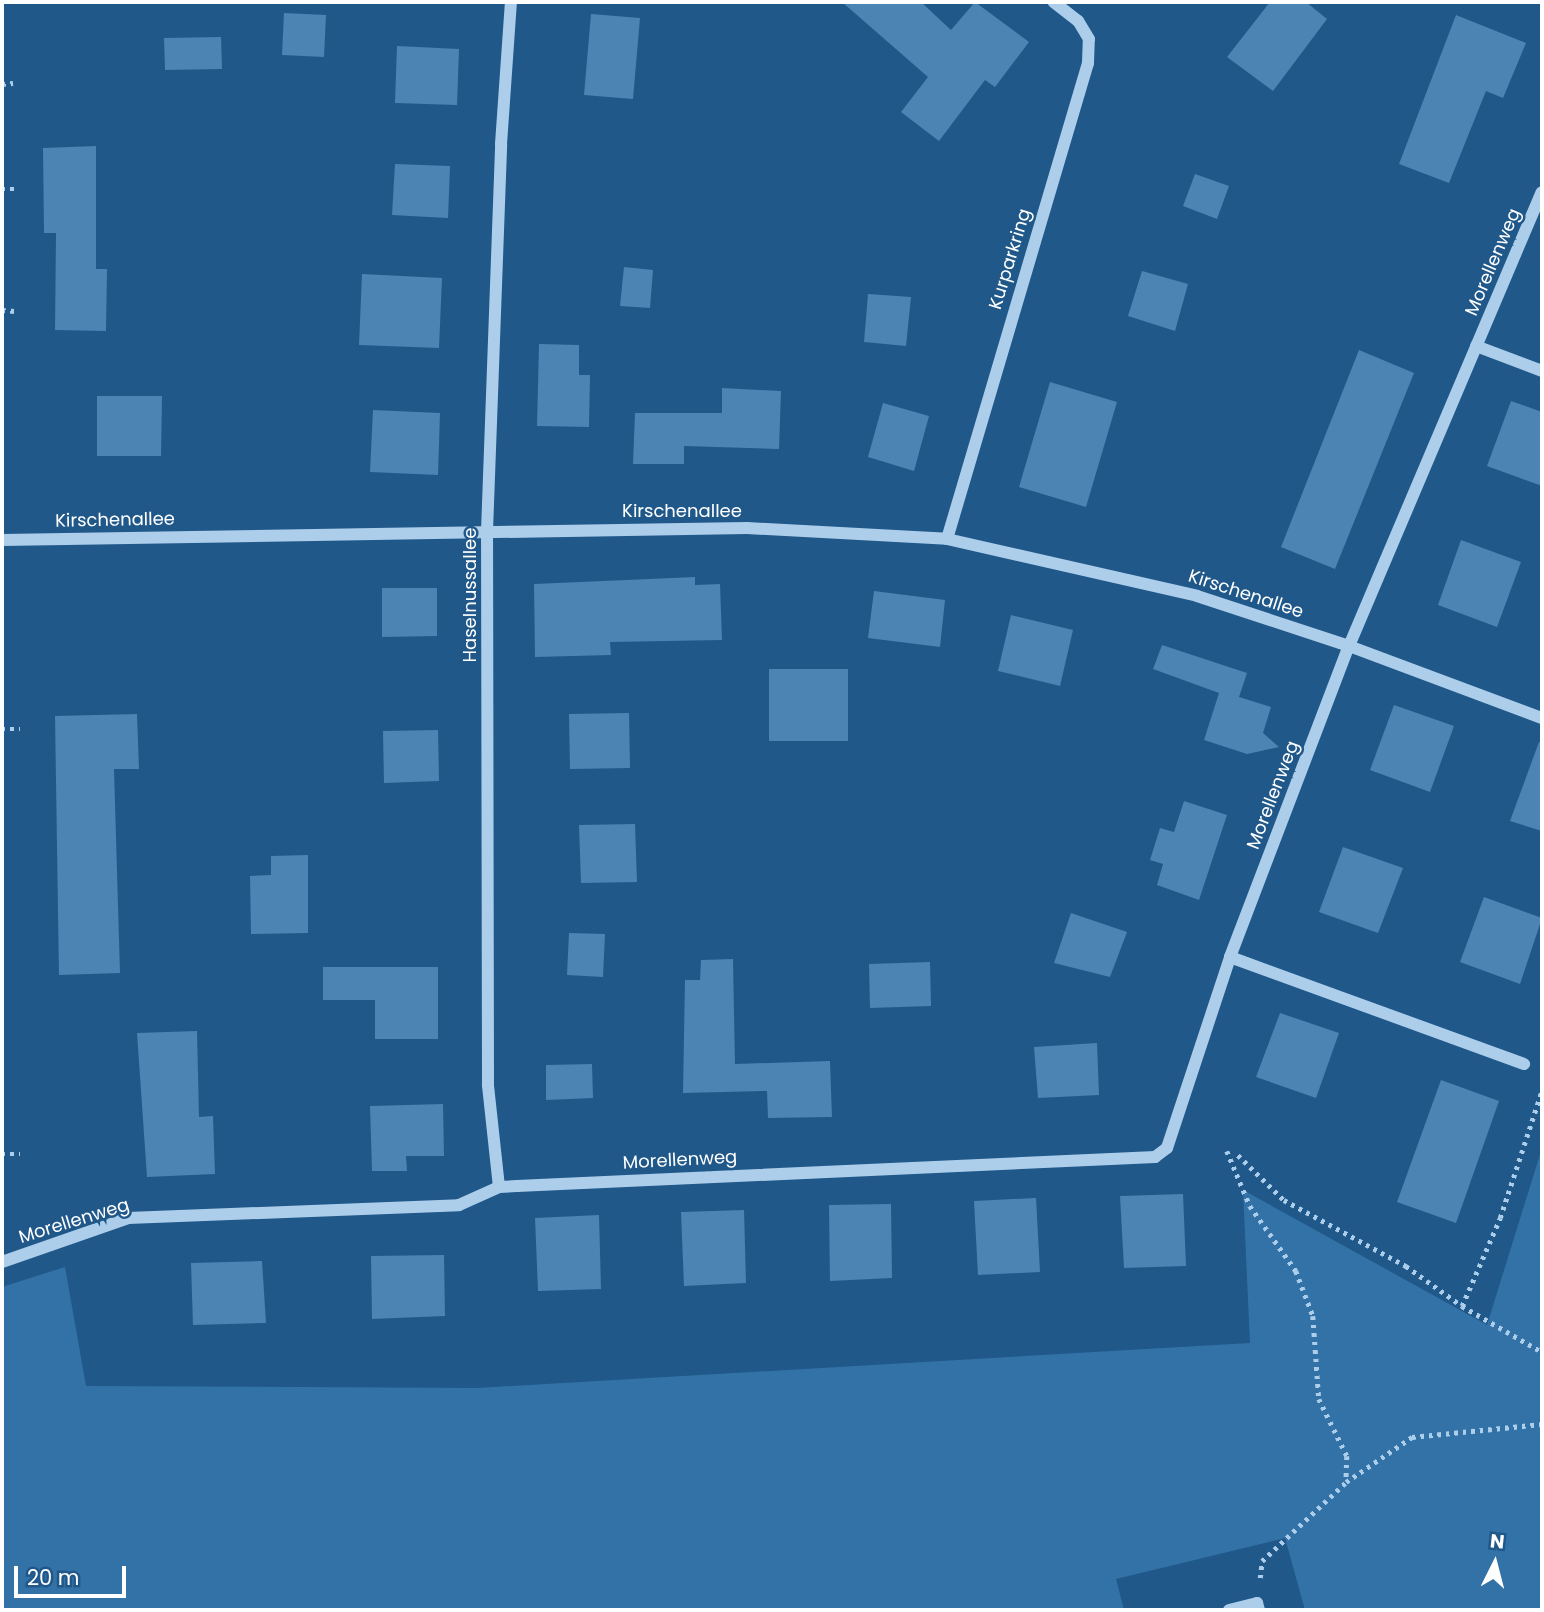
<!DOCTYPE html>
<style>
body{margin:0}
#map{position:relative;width:1544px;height:1612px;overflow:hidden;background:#20588a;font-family:Poppins,sans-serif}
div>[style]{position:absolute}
.green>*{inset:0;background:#3372a7}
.building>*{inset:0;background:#4c84b3}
.path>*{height:4.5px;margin-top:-2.25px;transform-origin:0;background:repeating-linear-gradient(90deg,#acceeb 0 3.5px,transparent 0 8.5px)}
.minor>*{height:12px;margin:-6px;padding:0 6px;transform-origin:6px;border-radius:6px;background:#acceeb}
span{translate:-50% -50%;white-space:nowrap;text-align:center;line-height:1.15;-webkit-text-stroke:5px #20588a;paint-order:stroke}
.street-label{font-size:18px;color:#fff}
.frame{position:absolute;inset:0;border:4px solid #fff;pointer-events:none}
.north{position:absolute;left:1460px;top:1528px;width:70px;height:70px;-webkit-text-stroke:5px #20588a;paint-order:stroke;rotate:6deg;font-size:19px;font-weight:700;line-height:28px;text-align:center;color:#fff}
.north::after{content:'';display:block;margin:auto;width:24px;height:32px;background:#fff;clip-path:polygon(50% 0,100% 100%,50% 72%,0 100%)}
.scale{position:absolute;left:14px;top:1566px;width:112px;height:32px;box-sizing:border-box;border:4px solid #fff;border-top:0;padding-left:9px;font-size:21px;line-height:24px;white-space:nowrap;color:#fff;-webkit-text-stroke:5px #20588a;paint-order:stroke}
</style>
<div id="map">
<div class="green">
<div style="clip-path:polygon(1542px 1148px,1542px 1610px,1305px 1610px,1285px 1538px,1116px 1579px,1124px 1610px,2px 1610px,2px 1287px,65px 1267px,86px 1386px,477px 1388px,1250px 1343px,1243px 1190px,1487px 1325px)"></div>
</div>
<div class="building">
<div style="clip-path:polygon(842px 2px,921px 2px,951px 30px,975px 2px,1029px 42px,995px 87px,985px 80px,939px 141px,901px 112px,928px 77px)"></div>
<div style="clip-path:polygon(1270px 2px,1306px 2px,1327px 19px,1273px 91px,1227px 57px)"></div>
<div style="clip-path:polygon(284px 13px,326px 15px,324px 57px,282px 55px)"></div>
<div style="clip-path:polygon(591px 14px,640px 18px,633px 99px,584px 95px)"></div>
<div style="clip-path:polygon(1456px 15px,1526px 43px,1503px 98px,1486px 91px,1449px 183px,1399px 164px)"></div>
<div style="clip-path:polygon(221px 37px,222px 69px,165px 70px,164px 38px)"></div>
<div style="clip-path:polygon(397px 46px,459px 49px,457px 105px,395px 103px)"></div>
<div style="clip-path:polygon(96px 146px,96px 269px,107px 269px,106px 331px,55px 330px,56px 233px,44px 233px,43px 148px)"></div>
<div style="clip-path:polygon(395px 164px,450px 166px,448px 218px,392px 215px)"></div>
<div style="clip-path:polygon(1195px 174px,1229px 186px,1217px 219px,1183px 206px)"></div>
<div style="clip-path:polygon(624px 267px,653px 270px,650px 308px,620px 306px)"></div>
<div style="clip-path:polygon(1142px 271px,1188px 284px,1175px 331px,1128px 316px)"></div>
<div style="clip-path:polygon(362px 274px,442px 278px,439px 348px,359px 345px)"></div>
<div style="clip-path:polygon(868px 294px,911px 297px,906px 346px,864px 342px)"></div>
<div style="clip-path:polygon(539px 344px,579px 345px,579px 375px,590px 375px,589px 427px,537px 426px)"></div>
<div style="clip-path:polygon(1359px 350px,1414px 373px,1335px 569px,1281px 547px)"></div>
<div style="clip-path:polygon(1050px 382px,1117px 402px,1086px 507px,1019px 487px)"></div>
<div style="clip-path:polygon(722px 388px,781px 391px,779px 449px,684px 446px,684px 464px,633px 464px,635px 413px,722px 413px)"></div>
<div style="clip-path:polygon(97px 396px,162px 396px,161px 456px,97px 456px)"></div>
<div style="clip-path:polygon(1511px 401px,1542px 412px,1542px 486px,1487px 466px)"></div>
<div style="clip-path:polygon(883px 403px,929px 416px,914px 471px,868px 457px)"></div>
<div style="clip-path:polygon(373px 410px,440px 413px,438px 475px,370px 472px)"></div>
<div style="clip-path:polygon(1461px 540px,1521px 562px,1497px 627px,1438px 605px)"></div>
<div style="clip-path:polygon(695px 577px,695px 585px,720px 584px,722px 640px,610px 642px,611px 655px,535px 657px,534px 584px)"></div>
<div style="clip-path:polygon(382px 588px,437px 588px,437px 636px,382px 637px)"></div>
<div style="clip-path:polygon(874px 591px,945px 600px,940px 647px,868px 638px)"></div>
<div style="clip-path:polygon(1011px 615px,1073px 630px,1060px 686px,998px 671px)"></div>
<div style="clip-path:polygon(1162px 645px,1247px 673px,1239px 697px,1271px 707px,1263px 733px,1279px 747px,1247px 754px,1204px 740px,1219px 693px,1153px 669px)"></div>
<div style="clip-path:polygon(769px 669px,848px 669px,848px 741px,769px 741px)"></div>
<div style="clip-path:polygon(1394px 705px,1454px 726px,1430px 792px,1370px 770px)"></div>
<div style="clip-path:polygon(629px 713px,630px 768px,570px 769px,569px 714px)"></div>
<div style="clip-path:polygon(137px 714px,139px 769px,114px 769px,120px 973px,59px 975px,55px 716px)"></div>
<div style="clip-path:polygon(438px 730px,439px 781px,384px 783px,383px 731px)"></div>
<div style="clip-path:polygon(1539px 742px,1542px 743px,1542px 831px,1510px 821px)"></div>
<div style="clip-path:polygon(1184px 801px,1227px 815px,1199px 900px,1157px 885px,1163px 864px,1150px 860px,1160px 828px,1174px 832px)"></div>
<div style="clip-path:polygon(635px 824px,637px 882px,581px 883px,579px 825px)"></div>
<div style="clip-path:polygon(1343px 847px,1403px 868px,1378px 933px,1319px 912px)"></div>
<div style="clip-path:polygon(308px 855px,308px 933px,251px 934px,250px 876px,271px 875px,271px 856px)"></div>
<div style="clip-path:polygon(1484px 897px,1542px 918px,1520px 984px,1460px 962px)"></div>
<div style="clip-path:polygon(1071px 913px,1127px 932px,1110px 977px,1054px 963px)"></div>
<div style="clip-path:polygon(569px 933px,605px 934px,603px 977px,567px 975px)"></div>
<div style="clip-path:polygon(733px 959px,735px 1064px,830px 1061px,832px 1117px,768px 1118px,767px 1091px,683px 1093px,685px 980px,700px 980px,701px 960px)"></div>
<div style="clip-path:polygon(930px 962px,931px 1006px,870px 1008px,869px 964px)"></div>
<div style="clip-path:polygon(323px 967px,438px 967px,438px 1039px,375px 1039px,375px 1000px,323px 1000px)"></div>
<div style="clip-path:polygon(1280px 1013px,1339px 1033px,1316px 1098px,1256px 1077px)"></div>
<div style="clip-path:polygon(197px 1031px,199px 1117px,213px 1116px,215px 1174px,147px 1177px,137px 1033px)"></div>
<div style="clip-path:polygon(1097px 1043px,1099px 1095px,1038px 1098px,1034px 1047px)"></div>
<div style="clip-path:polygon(592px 1064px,593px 1098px,546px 1100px,546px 1065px)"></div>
<div style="clip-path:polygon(1441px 1080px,1499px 1101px,1456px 1223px,1397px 1202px)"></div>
<div style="clip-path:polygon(443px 1104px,444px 1156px,406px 1156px,407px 1171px,372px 1171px,370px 1106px)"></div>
<div style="clip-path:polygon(1183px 1194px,1186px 1266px,1124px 1268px,1120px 1196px)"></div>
<div style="clip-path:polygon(1036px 1198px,1040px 1272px,978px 1275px,974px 1201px)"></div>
<div style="clip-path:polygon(891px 1204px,892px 1278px,830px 1281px,829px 1205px)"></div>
<div style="clip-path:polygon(744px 1210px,746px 1283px,684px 1286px,681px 1212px)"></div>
<div style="clip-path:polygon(599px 1215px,601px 1289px,538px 1291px,535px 1218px)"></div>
<div style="clip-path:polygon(444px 1255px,445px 1316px,372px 1319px,371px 1256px)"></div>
<div style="clip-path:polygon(262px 1261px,266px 1323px,193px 1325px,191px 1263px)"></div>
</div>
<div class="path">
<div style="left:2px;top:84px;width:11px;rotate:-5deg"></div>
<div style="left:2px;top:189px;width:12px"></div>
<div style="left:2px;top:310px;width:13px;rotate:4deg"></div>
<div style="left:2px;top:729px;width:18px"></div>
<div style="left:1227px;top:1151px;width:60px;rotate:67.3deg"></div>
<div style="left:1250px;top:1206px;width:80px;rotate:54.7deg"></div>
<div style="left:1296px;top:1271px;width:48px;rotate:69.3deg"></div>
<div style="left:1313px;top:1316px;width:83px;rotate:85.9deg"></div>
<div style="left:1319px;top:1399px;width:64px;rotate:63.8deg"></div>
<div style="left:1347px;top:1456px;width:25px;rotate:92deg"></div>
<div style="left:2px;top:1154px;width:18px"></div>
<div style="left:1238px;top:1155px;width:64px;rotate:44.4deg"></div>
<div style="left:1284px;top:1200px;width:139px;rotate:28.4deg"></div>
<div style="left:1406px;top:1266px;width:69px;rotate:35.5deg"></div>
<div style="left:1462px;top:1306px;width:92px;rotate:29.9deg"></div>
<div style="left:1462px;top:1306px;width:96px;rotate:-66.6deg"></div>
<div style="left:1500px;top:1218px;width:135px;rotate:-71.8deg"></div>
<div style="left:1260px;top:1578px;width:17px;rotate:-83deg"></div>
<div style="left:1262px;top:1561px;width:115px;rotate:-43.2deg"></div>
<div style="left:1346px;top:1482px;width:80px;rotate:-34.3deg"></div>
<div style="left:1412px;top:1437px;width:131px;rotate:-5.7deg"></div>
</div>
<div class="minor">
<div style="left:1476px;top:346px;width:71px;rotate:20.7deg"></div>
<div style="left:947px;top:539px;width:496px;rotate:-73.5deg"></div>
<div style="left:1088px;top:63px;width:24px;rotate:-88deg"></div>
<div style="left:1089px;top:39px;width:21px;rotate:-121deg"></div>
<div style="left:1078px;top:21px;width:31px;rotate:-142deg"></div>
<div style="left:2px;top:540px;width:745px;rotate:-0.92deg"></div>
<div style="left:747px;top:528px;width:200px;rotate:3.1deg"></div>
<div style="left:947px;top:539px;width:256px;rotate:12.8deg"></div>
<div style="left:1197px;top:596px;width:160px;rotate:18.2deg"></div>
<div style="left:1349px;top:646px;width:206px;rotate:20.5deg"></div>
<div style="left:1230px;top:957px;width:313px;rotate:20deg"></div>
<div style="left:499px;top:1187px;width:103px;rotate:-96.2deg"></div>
<div style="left:488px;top:1085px;width:554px;rotate:-90.1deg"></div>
<div style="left:487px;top:531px;width:387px;rotate:-87.9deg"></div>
<div style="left:501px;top:144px;width:142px;rotate:-86deg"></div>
<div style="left:2px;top:1262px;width:133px;rotate:-19.2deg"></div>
<div style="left:128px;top:1218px;width:331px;rotate:-2.2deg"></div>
<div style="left:459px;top:1205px;width:44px;rotate:-24.2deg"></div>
<div style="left:499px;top:1187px;width:18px;rotate:-3deg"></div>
<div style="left:517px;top:1186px;width:639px;rotate:-2.6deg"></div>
<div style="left:1155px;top:1157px;width:15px;rotate:-37deg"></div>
<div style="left:1167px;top:1148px;width:201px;rotate:-71.7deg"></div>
<div style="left:1230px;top:957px;width:333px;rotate:-69.1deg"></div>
<div style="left:1349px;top:646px;width:493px;rotate:-67deg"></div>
<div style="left:1229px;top:1610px;width:29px;rotate:-14deg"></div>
<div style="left:1257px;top:1603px;width:7px;rotate:74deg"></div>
</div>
<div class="street-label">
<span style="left:1010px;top:259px;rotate:-73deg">Kurparkring</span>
<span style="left:1493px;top:262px;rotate:-67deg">Morellenweg</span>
<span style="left:682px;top:511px">Kirschenallee</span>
<span style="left:115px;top:520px;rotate:-1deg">Kirschenallee</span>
<span style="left:1246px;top:594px;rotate:18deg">Kirschenallee</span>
<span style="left:470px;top:595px;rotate:-90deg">Haselnussallee</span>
<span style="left:1273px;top:795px;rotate:-69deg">Morellenweg</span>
<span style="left:680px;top:1160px;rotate:-3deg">Morellenweg</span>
<span style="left:74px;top:1221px;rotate:-17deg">Morellenweg</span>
</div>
<div class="frame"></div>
<div class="north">N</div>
<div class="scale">20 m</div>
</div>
